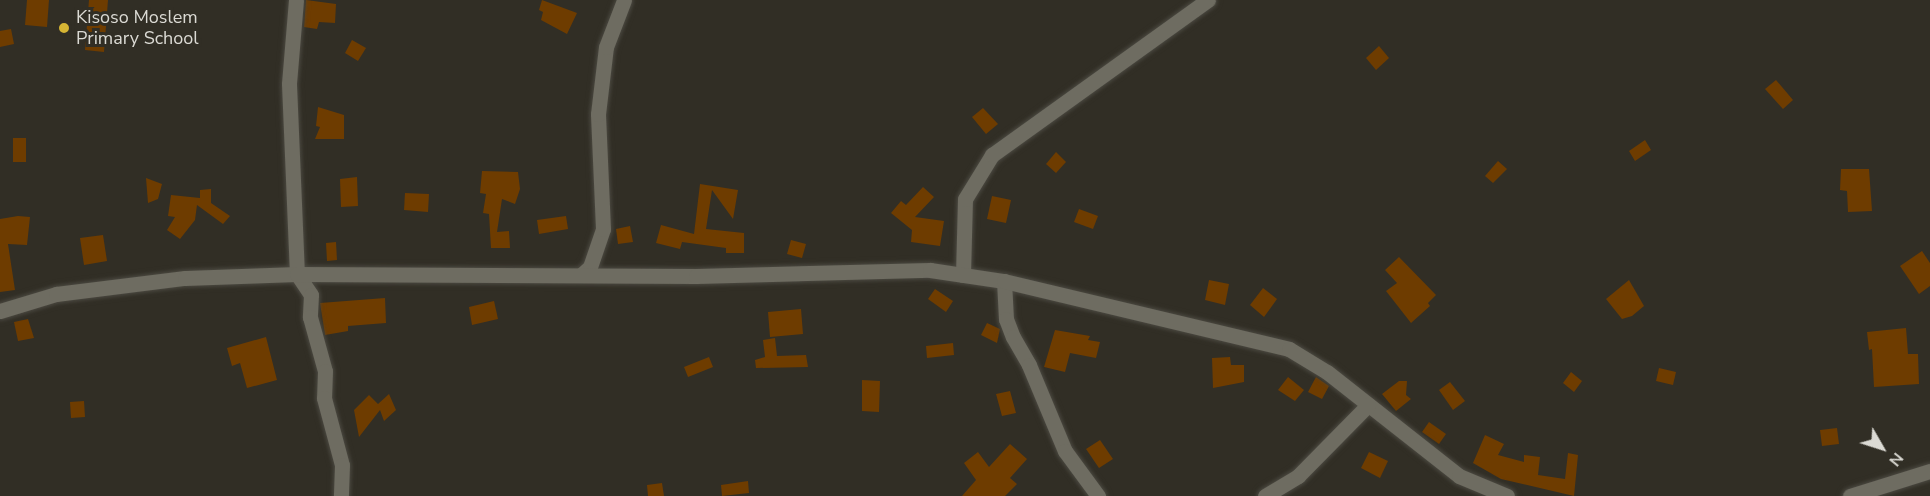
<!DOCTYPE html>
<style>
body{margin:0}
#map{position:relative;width:1930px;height:496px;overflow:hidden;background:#312e25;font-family:"Nunito Sans",sans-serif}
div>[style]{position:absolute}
.building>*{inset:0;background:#6e3c00}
.roads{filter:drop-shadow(0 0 2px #4b4941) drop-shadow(0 0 2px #4b4941)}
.minor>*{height:15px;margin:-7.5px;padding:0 7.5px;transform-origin:7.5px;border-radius:7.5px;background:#6e6c61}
.dots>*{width:16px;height:16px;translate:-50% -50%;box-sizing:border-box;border:3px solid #312e25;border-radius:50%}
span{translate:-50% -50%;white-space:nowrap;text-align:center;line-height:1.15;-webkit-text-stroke:6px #312e25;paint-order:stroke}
.poi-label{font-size:18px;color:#dbdad4}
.left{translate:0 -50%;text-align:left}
.north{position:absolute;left:1852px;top:418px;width:60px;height:60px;-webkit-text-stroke:4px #312e25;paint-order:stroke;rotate:129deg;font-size:16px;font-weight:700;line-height:24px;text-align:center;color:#dbdad4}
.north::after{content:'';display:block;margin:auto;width:21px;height:27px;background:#dbdad4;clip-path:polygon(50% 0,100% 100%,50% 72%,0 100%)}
</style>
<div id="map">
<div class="building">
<div style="clip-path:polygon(27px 0,49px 0,47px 27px,25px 25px)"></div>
<div style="clip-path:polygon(89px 0,108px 0,104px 52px,85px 50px)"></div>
<div style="clip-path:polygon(306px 0,336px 4px,335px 23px,319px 22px,317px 29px,304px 27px)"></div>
<div style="clip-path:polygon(542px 0,577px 13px,567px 34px,541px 20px,543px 12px,539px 10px)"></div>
<div style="clip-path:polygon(11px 29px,14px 44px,0 47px,0 31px)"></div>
<div style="clip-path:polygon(352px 40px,366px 48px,358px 61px,345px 53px)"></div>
<div style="clip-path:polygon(1379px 46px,1389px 58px,1376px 70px,1366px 58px)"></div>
<div style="clip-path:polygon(1776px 80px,1793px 100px,1783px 109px,1765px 89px)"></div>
<div style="clip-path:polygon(318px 107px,344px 115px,344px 139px,315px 139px,320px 127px,316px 126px)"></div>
<div style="clip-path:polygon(983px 108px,998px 124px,986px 134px,972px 117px)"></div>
<div style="clip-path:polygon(13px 138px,26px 138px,26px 162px,13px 162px)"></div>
<div style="clip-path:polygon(1645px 140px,1651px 150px,1635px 161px,1629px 151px)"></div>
<div style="clip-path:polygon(1056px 152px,1066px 162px,1056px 173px,1046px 164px)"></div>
<div style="clip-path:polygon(1498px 161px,1507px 169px,1493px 183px,1485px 176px)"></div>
<div style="clip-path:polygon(1841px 169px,1869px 169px,1872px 211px,1848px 212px,1847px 191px,1840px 190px)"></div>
<div style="clip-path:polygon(482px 171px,518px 172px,520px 189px,515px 204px,502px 199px,497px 232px,509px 231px,510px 248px,491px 248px,489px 214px,483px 213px,486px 194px,480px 193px)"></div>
<div style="clip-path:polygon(357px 177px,358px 206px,341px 207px,340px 179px)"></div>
<div style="clip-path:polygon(146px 178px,162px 184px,158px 199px,148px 203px)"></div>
<div style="clip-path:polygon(700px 184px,738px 190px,733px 219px,712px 190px,706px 229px,744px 233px,744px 253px,726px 253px,726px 248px,682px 242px,680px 249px,656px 243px,661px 225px,694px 234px)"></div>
<div style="clip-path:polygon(923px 187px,934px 197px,915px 217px,944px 221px,940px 246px,911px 242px,912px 230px,891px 213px,901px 201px,906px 205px)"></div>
<div style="clip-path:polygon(211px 189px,211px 203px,230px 216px,223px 224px,197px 205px,195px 220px,180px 239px,167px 230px,175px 217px,168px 216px,171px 195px,200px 198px,200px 190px)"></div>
<div style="clip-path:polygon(405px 193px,429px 194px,428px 212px,404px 210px)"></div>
<div style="clip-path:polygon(992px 196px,1011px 200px,1006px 223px,987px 219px)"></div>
<div style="clip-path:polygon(1079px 209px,1098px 216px,1093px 229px,1074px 222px)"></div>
<div style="clip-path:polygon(18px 216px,30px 217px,27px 245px,8px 244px,15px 290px,0 292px,0 219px)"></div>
<div style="clip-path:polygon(566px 216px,568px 229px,539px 234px,537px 220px)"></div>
<div style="clip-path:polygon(630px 226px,633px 242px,618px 244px,616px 229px)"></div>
<div style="clip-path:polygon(103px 235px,107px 261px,84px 265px,80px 238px)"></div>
<div style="clip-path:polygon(791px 240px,806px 244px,802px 258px,787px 254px)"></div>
<div style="clip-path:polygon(336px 242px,337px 260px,327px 261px,326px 243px)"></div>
<div style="clip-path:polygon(1922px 251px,1930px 263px,1930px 286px,1919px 294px,1900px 266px)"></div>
<div style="clip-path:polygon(1399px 257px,1436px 295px,1428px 303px,1430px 306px,1411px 323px,1386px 291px,1397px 283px,1385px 270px)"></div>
<div style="clip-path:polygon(1209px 280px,1229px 284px,1225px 305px,1205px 300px)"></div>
<div style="clip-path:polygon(1629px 280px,1644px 306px,1632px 316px,1622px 319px,1606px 299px)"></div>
<div style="clip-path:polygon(1263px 288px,1277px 299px,1264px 317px,1250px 305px)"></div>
<div style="clip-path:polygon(935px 289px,953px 301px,946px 312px,928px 299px)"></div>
<div style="clip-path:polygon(385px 298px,386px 323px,348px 326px,348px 331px,325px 335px,320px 303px)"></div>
<div style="clip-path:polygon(494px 301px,498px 319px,472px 325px,469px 307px)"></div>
<div style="clip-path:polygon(801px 309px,803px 334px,770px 337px,768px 312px)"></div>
<div style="clip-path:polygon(28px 319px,34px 338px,18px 341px,14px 322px)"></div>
<div style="clip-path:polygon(987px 323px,1000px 329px,997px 343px,981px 335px)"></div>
<div style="clip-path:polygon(1906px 328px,1908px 354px,1918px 354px,1919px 384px,1874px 387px,1872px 349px,1869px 350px,1867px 332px)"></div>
<div style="clip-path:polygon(1055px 330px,1090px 336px,1088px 340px,1100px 342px,1096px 358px,1070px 353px,1065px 372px,1044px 367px)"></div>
<div style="clip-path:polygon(266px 337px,277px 380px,247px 388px,240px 363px,232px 366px,227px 348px)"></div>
<div style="clip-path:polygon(775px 338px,777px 356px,806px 355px,808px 367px,756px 368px,755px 360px,765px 357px,763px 340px)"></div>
<div style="clip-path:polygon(953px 343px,954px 355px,927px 358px,926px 346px)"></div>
<div style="clip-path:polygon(709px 357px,713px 367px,688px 377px,684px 367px)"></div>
<div style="clip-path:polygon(1230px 357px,1231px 365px,1244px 365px,1244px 382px,1213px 388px,1212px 358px)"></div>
<div style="clip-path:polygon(1659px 368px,1676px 372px,1673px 385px,1656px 381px)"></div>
<div style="clip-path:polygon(1571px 372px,1582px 381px,1574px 392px,1563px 383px)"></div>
<div style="clip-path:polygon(1288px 377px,1304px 390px,1295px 401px,1278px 390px)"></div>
<div style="clip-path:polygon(1316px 377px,1329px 386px,1322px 399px,1308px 392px)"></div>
<div style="clip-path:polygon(862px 380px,880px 381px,879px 412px,862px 411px)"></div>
<div style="clip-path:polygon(1399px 381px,1407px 381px,1406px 395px,1411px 399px,1396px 411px,1382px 394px)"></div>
<div style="clip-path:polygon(1450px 382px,1465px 401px,1453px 410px,1439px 390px)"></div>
<div style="clip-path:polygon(1010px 391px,1016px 413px,1002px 416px,996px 394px)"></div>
<div style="clip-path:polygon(389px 394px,396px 410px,384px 421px,380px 410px,359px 437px,354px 410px,369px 395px,378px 404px)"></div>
<div style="clip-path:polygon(84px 401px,85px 417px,71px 418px,70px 402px)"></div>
<div style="clip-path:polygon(1429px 422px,1446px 434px,1439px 444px,1422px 432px)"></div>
<div style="clip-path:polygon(1837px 428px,1839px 444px,1822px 446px,1820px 430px)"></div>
<div style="clip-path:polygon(1485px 435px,1504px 444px,1498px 455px,1524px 462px,1524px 455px,1540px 457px,1538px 475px,1565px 479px,1568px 453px,1578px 455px,1574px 496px,1501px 479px,1473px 463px)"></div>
<div style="clip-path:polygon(1100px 440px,1113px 459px,1099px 468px,1086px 449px)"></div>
<div style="clip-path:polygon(1010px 444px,1027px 459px,1010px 478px,1017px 484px,1005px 496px,962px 496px,976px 480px,964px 463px,978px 452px,989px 467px)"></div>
<div style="clip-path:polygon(1369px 452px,1388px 461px,1380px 478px,1361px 468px)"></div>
<div style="clip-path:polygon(748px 481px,749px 493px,722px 496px,721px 485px)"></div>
<div style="clip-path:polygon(662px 483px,664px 496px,648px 496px,647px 485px)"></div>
</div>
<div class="roads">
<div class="minor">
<div style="left:296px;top:0;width:84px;rotate:94.8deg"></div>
<div style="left:289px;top:84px;width:190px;rotate:87.6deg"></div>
<div style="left:297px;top:274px;width:25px;rotate:56deg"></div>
<div style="left:311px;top:295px;width:22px;rotate:93deg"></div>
<div style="left:310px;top:317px;width:56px;rotate:74.5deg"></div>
<div style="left:325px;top:371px;width:27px;rotate:92deg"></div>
<div style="left:324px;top:398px;width:69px;rotate:75deg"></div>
<div style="left:342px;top:465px;width:31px;rotate:92deg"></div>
<div style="left:581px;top:275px;width:12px;rotate:-42deg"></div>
<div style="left:590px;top:267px;width:40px;rotate:-71.1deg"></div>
<div style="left:603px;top:229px;width:115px;rotate:-92.5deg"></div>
<div style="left:598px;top:114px;width:67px;rotate:-83.2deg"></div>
<div style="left:606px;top:47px;width:50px;rotate:-69deg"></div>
<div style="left:963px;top:275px;width:76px;rotate:-88.5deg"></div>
<div style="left:965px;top:199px;width:52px;rotate:-58.5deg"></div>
<div style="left:992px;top:155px;width:266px;rotate:-35.7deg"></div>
<div style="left:1004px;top:281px;width:38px;rotate:87deg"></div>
<div style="left:1006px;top:319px;width:19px;rotate:69deg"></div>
<div style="left:1013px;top:337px;width:32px;rotate:60deg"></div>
<div style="left:1029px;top:365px;width:93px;rotate:67.3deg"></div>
<div style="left:1065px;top:451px;width:56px;rotate:53.7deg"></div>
<div style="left:0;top:311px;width:59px;rotate:-16.9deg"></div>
<div style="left:56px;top:294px;width:130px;rotate:-7.1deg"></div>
<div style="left:185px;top:278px;width:112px;rotate:-2deg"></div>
<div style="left:297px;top:274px;width:399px;rotate:0.3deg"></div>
<div style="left:696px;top:276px;width:234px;rotate:-1.5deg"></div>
<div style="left:930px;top:270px;width:75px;rotate:8.5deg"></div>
<div style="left:1004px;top:281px;width:293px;rotate:13.4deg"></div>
<div style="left:1289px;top:349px;width:44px;rotate:31.2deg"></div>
<div style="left:1327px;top:372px;width:168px;rotate:38.2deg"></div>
<div style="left:1459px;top:476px;width:52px;rotate:22.6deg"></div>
<div style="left:1265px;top:496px;width:39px;rotate:-31deg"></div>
<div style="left:1298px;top:476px;width:100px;rotate:-45.4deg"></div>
<div style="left:1850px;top:496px;width:84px;rotate:-17.4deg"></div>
</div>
</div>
<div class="dots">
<div style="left:64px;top:28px;background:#d6b534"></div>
</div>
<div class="poi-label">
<span class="left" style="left:76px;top:28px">Kisoso Moslem<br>Primary School</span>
</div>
<div class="north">N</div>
</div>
